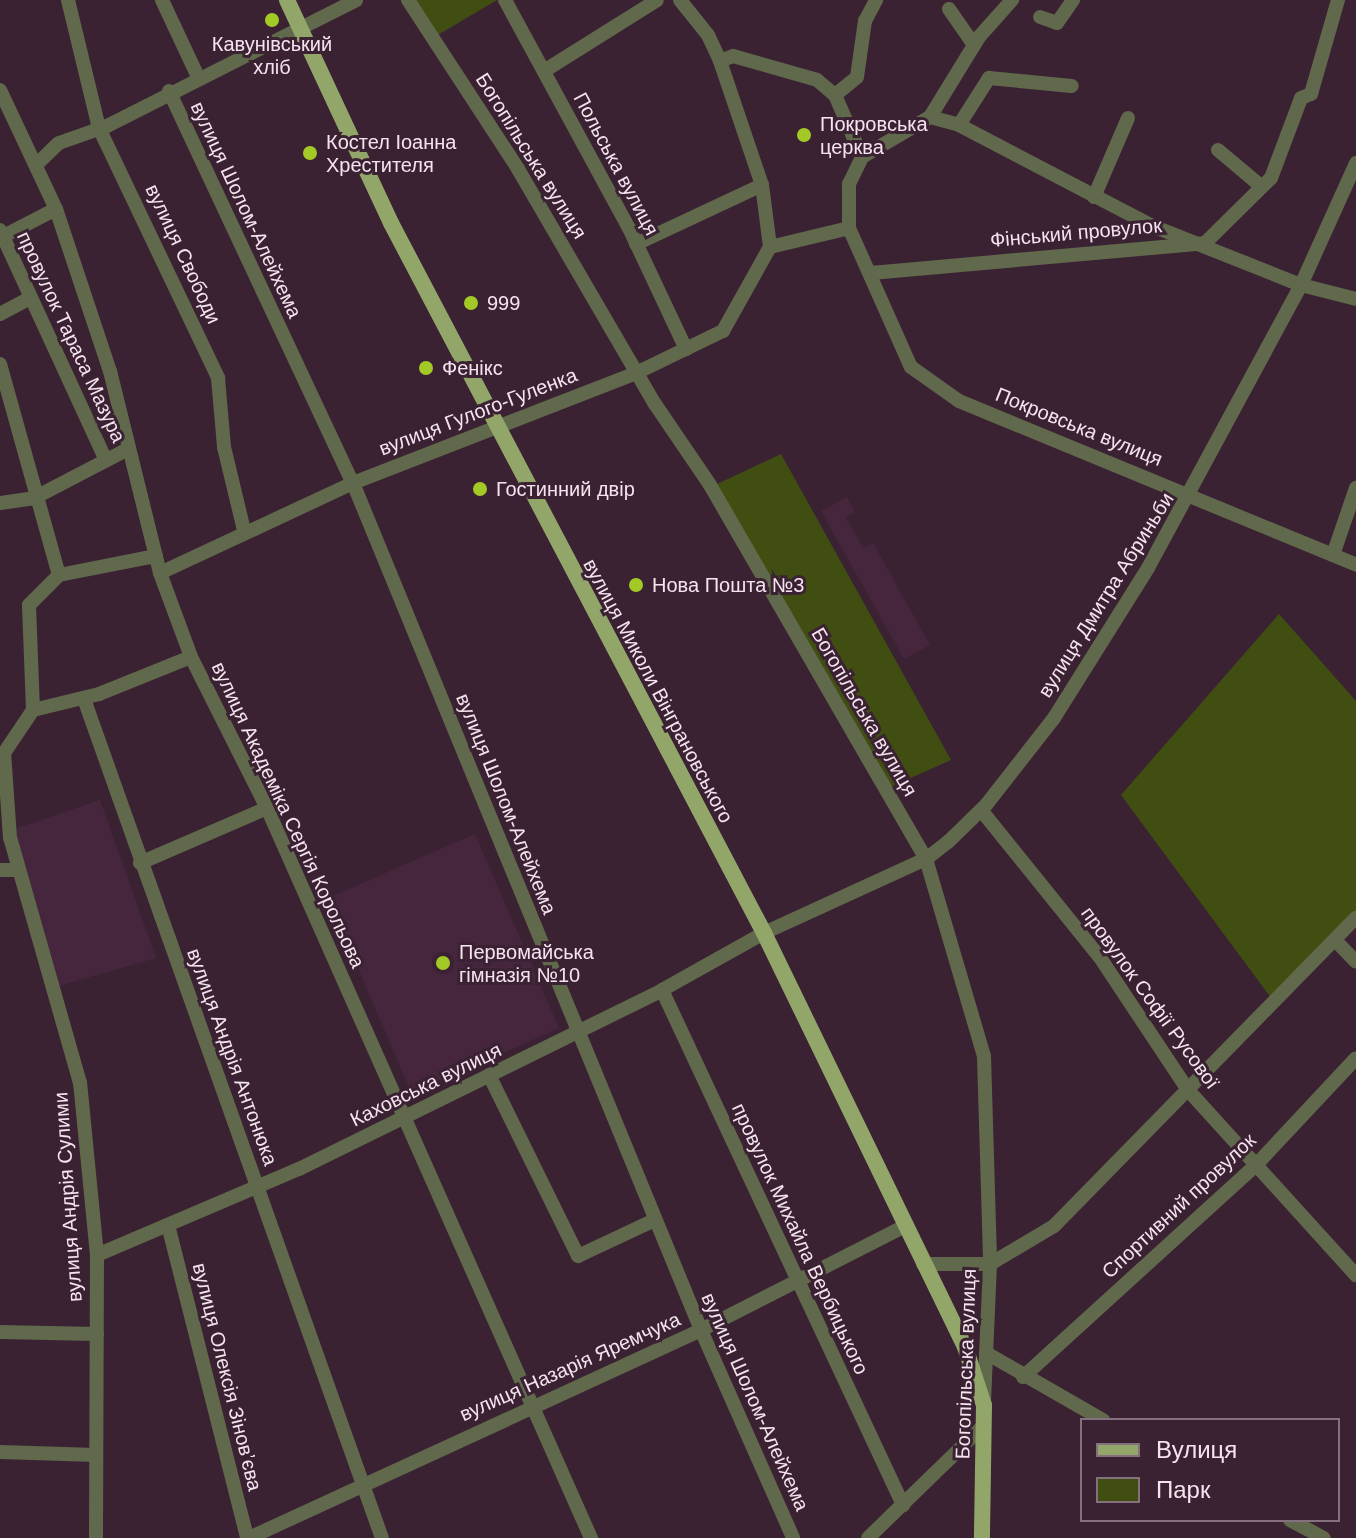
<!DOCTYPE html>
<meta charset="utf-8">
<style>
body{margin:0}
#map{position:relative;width:1356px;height:1538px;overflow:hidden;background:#3b2233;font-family:Helvetica,sans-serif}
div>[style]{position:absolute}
.built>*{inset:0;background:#46263c}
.green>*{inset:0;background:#404f11}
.minor>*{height:14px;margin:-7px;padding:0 7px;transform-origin:7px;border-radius:7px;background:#60694c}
.major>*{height:16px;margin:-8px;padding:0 8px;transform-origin:8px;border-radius:8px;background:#93a66a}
.dots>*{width:22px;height:22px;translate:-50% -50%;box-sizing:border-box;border:4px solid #3b2233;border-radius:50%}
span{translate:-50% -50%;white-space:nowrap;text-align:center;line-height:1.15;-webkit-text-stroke:6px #3b2233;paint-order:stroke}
.poi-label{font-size:20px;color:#f5e4ef}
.left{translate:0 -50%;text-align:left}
.street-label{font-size:20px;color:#f5e4ef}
.legend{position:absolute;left:1080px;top:1418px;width:260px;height:104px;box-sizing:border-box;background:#3b2233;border:2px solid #85707e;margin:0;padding:10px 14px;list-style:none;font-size:24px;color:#f5e4ef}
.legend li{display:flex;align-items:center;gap:16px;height:40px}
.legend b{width:40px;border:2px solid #85707e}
</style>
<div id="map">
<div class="built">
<div style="clip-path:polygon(847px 497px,855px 512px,846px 518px,863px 548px,873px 543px,930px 645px,904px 659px,821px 511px)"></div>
<div style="clip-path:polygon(100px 800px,156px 958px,59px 986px,15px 829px)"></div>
<div style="clip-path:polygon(475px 834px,559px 1028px,412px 1094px,328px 898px)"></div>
</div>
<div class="green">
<div style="clip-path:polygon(413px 0,497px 0,436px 36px)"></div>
<div style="clip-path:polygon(781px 454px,951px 760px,888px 788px,713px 486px)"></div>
<div style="clip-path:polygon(1279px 614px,1356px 701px,1356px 917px,1274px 1002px,1121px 795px)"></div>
</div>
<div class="minor">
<div style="left:68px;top:0;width:132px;rotate:76.4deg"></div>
<div style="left:99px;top:128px;width:277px;rotate:64.5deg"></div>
<div style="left:218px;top:378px;width:69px;rotate:85deg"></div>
<div style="left:224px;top:447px;width:85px;rotate:76.5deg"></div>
<div style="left:162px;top:0;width:85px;rotate:64.9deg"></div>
<div style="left:408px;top:0;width:202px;rotate:56.9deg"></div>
<div style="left:518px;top:169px;width:272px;rotate:59.8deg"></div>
<div style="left:655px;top:404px;width:98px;rotate:55.8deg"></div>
<div style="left:710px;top:485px;width:432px;rotate:60deg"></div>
<div style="left:926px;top:859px;width:205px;rotate:73.6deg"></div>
<div style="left:984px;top:1056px;width:208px;rotate:88.3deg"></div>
<div style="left:990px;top:1264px;width:139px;rotate:92.5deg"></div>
<div style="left:505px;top:0;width:260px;rotate:61.5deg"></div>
<div style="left:629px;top:228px;width:134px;rotate:64.8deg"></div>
<div style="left:680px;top:0;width:45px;rotate:51.3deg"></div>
<div style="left:708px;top:35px;width:29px;rotate:65deg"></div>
<div style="left:720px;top:61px;width:131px;rotate:71.3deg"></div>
<div style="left:762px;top:185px;width:63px;rotate:82.6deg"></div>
<div style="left:949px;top:9px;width:44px;rotate:55.2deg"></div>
<div style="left:1040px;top:17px;width:18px;rotate:19deg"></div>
<div style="left:1057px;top:23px;width:28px;rotate:-55deg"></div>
<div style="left:720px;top:61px;width:14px;rotate:-21deg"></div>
<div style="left:733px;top:56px;width:87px;rotate:15.9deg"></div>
<div style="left:817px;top:80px;width:23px;rotate:40deg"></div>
<div style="left:835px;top:95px;width:68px;rotate:66.5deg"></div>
<div style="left:544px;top:71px;width:133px;rotate:-32.1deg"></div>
<div style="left:0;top:90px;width:132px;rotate:64.8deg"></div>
<div style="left:56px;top:209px;width:171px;rotate:71.6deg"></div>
<div style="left:110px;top:371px;width:208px;rotate:76.1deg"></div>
<div style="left:160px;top:573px;width:90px;rotate:69.7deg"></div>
<div style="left:191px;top:657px;width:169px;rotate:63.3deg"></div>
<div style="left:267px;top:808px;width:799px;rotate:66.07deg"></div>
<div style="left:169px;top:91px;width:433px;rotate:64.9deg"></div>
<div style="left:353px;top:483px;width:916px;rotate:67.66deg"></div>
<div style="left:701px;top:1330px;width:227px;rotate:66.1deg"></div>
<div style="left:835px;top:95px;width:28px;rotate:-39deg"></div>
<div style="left:857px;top:77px;width:57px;rotate:-81.9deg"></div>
<div style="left:865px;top:21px;width:24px;rotate:-62deg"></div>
<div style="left:930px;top:117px;width:30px;rotate:15deg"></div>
<div style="left:959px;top:125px;width:216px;rotate:27.6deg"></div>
<div style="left:1150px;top:225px;width:162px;rotate:21.7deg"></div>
<div style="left:1301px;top:285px;width:57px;rotate:14.3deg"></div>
<div style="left:959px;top:125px;width:56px;rotate:-57.4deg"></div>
<div style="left:989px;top:78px;width:83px;rotate:5.5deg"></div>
<div style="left:1218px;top:150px;width:57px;rotate:40.1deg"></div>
<div style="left:862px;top:157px;width:79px;rotate:-30.5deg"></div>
<div style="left:930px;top:117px;width:94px;rotate:-58.5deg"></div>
<div style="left:979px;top:37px;width:50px;rotate:-48.3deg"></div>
<div style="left:37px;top:164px;width:30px;rotate:-44deg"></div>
<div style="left:59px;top:143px;width:51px;rotate:-19.5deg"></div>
<div style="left:107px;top:126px;width:279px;rotate:-26.8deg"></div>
<div style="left:1094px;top:197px;width:86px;rotate:-66.7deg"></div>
<div style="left:849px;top:228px;width:44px;rotate:-90deg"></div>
<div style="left:849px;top:184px;width:30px;rotate:-64deg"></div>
<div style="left:0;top:230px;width:253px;rotate:65.3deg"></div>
<div style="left:0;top:238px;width:63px;rotate:-27.4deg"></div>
<div style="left:636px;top:244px;width:139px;rotate:-25.1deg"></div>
<div style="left:770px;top:247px;width:81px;rotate:-13.5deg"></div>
<div style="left:849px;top:228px;width:152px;rotate:66deg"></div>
<div style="left:911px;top:367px;width:59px;rotate:35.3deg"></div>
<div style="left:959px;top:401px;width:430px;rotate:22.4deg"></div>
<div style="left:871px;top:273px;width:335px;rotate:-5.1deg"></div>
<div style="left:1205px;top:243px;width:93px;rotate:-44.6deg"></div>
<div style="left:1271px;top:178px;width:85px;rotate:-69.4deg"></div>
<div style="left:1301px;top:98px;width:11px;rotate:-22deg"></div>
<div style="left:1311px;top:94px;width:98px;rotate:-74deg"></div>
<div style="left:0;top:314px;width:32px;rotate:-28deg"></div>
<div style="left:0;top:364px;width:219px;rotate:74.4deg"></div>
<div style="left:0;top:503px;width:34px;rotate:-8deg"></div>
<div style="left:34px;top:498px;width:106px;rotate:-27.5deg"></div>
<div style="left:1333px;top:555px;width:71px;rotate:-71.1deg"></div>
<div style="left:160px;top:573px;width:213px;rotate:-25deg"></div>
<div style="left:353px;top:483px;width:304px;rotate:-21.2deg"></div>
<div style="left:636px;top:373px;width:97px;rotate:-25.8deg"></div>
<div style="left:723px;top:331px;width:96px;rotate:-60.8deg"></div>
<div style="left:84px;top:699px;width:890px;rotate:70.45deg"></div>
<div style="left:33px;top:710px;width:105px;rotate:-92.2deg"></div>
<div style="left:29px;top:605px;width:42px;rotate:-45deg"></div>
<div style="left:59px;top:575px;width:99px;rotate:-11.1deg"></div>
<div style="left:981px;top:810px;width:188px;rotate:51.1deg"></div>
<div style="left:1099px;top:956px;width:161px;rotate:56.4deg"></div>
<div style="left:1188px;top:1090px;width:250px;rotate:47.8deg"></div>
<div style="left:140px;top:863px;width:138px;rotate:-23.4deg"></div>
<div style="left:0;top:870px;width:19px"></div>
<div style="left:1335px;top:940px;width:30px;rotate:46deg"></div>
<div style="left:662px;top:990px;width:569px;rotate:64.92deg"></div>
<div style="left:489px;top:1075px;width:202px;rotate:63.8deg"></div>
<div style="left:578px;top:1256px;width:85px;rotate:-25.1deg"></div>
<div style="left:168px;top:1225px;width:323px;rotate:75.8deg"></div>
<div style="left:97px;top:1255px;width:220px;rotate:-23.1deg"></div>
<div style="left:299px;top:1169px;width:405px;rotate:-26.2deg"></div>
<div style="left:662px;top:990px;width:117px;rotate:-29.2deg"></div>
<div style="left:764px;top:933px;width:178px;rotate:-24.6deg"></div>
<div style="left:926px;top:859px;width:28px;rotate:-38deg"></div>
<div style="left:948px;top:842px;width:53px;rotate:-44.2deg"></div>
<div style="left:986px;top:805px;width:110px;rotate:-52deg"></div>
<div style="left:1054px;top:718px;width:177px;rotate:-57.9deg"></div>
<div style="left:1148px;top:568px;width:322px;rotate:-61.6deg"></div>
<div style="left:1301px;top:285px;width:134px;rotate:-65.7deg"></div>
<div style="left:923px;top:1264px;width:67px"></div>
<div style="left:990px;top:1264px;width:74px;rotate:-30.7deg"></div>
<div style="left:1054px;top:1226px;width:431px;rotate:-45.6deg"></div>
<div style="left:0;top:1332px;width:97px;rotate:1.2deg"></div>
<div style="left:988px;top:1354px;width:133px;rotate:29.9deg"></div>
<div style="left:1023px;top:1377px;width:315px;rotate:-42.3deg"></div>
<div style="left:1256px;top:1165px;width:146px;rotate:-46.9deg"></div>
<div style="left:0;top:1452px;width:96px;rotate:1.8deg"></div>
<div style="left:1290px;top:1520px;width:38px;rotate:28deg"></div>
<div style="left:96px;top:1538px;width:283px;rotate:-89.8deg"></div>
<div style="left:97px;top:1255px;width:173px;rotate:-95.6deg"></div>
<div style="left:80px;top:1083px;width:255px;rotate:-105.9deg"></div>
<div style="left:10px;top:838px;width:85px;rotate:-94deg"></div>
<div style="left:4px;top:753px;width:52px;rotate:-56deg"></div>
<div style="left:33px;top:710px;width:68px;rotate:-13.6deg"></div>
<div style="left:99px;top:694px;width:99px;rotate:-21.9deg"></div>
<div style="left:249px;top:1538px;width:498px;rotate:-24.7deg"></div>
<div style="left:701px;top:1330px;width:229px;rotate:-27deg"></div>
<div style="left:868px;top:1538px;width:161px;rotate:-44.2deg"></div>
</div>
<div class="major">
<div style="left:287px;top:0;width:246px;rotate:65deg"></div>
<div style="left:391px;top:223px;width:802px;rotate:62.28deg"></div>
<div style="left:764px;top:933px;width:460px;rotate:64.1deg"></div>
<div style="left:965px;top:1347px;width:61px;rotate:71.9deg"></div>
<div style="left:984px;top:1405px;width:133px;rotate:90.9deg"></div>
</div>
<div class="dots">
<div style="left:272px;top:20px;background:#a3c926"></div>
<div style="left:804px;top:135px;background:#a3c926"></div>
<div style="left:310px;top:153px;background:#a3c926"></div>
<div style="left:471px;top:303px;background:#a3c926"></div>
<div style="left:426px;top:368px;background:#a3c926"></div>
<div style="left:480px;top:489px;background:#a3c926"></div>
<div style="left:636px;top:585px;background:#a3c926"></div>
<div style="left:443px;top:963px;background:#a3c926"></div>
</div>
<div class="poi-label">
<span style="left:272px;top:56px">Кавунівський<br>хліб</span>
<span class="left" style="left:820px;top:136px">Покровська<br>церква</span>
<span class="left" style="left:326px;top:154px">Костел Іоанна<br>Хрестителя</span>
<span class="left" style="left:487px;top:303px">999</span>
<span class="left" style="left:442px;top:368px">Фенікс</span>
<span class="left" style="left:496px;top:489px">Гостинний двір</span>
<span class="left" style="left:652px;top:585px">Нова Пошта №3</span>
<span class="left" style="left:459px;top:964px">Первомайська<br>гімназія №10</span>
</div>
<div class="street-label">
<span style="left:531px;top:156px;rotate:58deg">Богопільська вулиця</span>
<span style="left:616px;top:164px;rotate:62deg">Польська вулиця</span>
<span style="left:246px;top:210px;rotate:65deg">вулиця Шолом-Алейхема</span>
<span style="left:1076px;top:233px;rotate:-5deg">Фінський провулок</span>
<span style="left:183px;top:254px;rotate:65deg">вулиця Свободи</span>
<span style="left:71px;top:337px;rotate:65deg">провулок Тараса Мазура</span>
<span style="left:478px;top:412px;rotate:-21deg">вулиця Гулого-Гуленка</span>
<span style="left:1079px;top:427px;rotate:22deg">Покровська вулиця</span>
<span style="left:1106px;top:595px;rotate:-58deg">вулиця Дмитра Абриньби</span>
<span style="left:658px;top:691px;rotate:62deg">вулиця Миколи Вінграновського</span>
<span style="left:864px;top:712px;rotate:60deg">Богопільська вулиця</span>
<span style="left:506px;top:804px;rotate:68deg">вулиця Шолом-Алейхема</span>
<span style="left:288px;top:815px;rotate:65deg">вулиця Академіка Сергія Корольова</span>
<span style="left:1150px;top:998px;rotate:54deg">провулок Софії Русової</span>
<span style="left:232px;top:1057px;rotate:70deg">вулиця Андрія Антонюка</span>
<span style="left:426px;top:1085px;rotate:-26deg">Каховська вулиця</span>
<span style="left:68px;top:1197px;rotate:-94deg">вулиця Андрія Сулими</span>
<span style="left:1179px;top:1206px;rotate:-43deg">Спортивний провулок</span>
<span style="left:800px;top:1239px;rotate:65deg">провулок Михайла Вербицького</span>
<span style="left:966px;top:1364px;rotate:-88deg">Богопільська вулиця</span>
<span style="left:570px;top:1367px;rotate:-24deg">вулиця Назарія Яремчука</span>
<span style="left:227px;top:1377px;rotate:76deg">вулиця Олексія Зіновʼєва</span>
<span style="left:755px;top:1402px;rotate:66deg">вулиця Шолом-Алейхема</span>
</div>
<ul class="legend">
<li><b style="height:10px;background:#93a66a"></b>Вулиця</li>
<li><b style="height:22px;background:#404f11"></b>Парк</li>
</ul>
</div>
